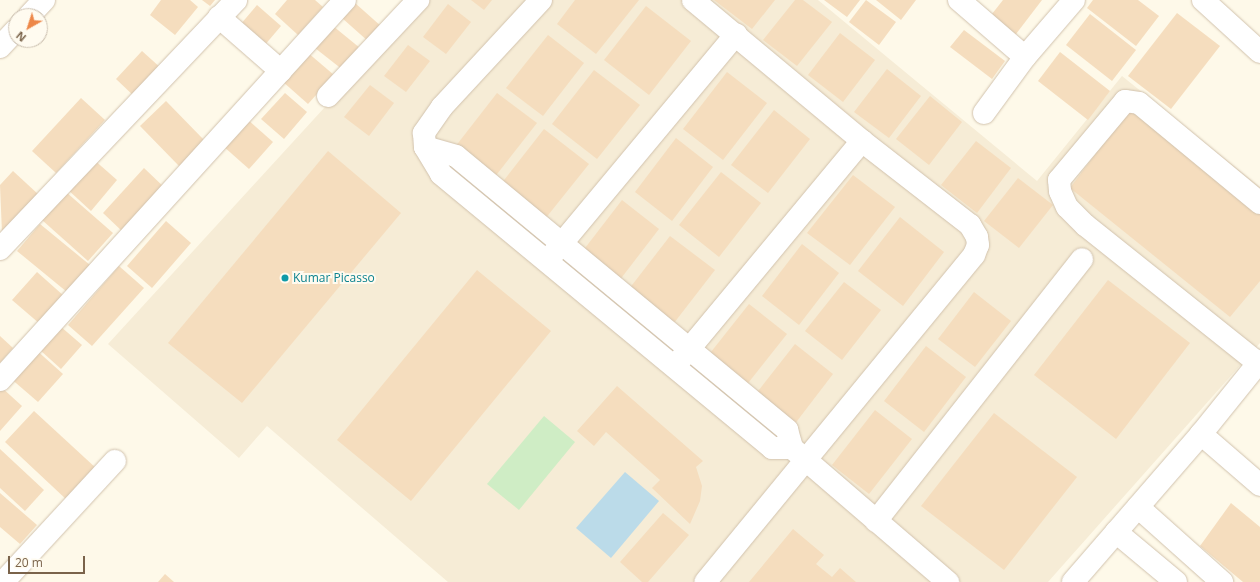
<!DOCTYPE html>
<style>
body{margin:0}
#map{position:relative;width:1260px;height:582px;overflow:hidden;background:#fef9e9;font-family:"Open Sans",sans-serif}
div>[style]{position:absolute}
.residential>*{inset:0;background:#f6ecd6}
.green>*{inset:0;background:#cfedc5}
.water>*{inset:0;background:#bbdbe9}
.building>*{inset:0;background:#f5ddbe}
.roads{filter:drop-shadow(0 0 1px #d1c2ad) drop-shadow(0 0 1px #d1c2ad)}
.minor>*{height:22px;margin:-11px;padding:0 11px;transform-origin:11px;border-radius:11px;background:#fff}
.dots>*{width:11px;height:11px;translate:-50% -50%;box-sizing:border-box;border:2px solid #fffbf0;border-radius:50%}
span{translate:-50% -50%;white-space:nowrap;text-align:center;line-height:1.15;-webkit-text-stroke:4px #fffbf0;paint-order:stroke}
.culture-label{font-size:12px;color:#0d838f}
.left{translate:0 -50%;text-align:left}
.north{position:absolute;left:8px;top:8px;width:40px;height:40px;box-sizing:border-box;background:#fffbf0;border:1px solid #cabeae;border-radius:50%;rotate:219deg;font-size:11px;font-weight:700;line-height:16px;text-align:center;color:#7a634a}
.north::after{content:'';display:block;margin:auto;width:14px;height:18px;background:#ed8748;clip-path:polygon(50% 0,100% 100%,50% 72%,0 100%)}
.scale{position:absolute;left:8px;top:556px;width:77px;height:18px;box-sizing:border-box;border:2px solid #7a634a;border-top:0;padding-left:5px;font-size:12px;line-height:14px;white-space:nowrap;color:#7a634a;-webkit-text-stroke:3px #fffbf0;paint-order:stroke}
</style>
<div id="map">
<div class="residential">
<div style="clip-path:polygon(423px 0,818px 0,1037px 181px,1122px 76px,1260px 187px,1260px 343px,1048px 582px,448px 582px,267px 426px,239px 458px,108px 344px)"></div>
</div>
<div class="green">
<div style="clip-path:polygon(544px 416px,575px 442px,519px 510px,487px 484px)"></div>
</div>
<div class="water">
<div style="clip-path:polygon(625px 472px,659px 501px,611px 558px,576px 528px)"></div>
</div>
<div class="building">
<div style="clip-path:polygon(161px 0,190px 0,198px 7px,175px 35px,150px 15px)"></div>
<div style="clip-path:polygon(202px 0,215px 0,210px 6px)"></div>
<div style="clip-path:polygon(287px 0,315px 0,323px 7px,298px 35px,275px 14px)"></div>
<div style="clip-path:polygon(471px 0,492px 0,484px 10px)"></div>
<div style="clip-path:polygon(575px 0,639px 0,596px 54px,557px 24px)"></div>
<div style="clip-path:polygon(714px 0,775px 0,752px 29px)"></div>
<div style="clip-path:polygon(795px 0,803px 0,832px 22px,797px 66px,763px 40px)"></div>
<div style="clip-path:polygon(824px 0,860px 0,847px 17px)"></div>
<div style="clip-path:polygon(866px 0,896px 22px,879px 45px,849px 22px)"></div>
<div style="clip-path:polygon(876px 0,916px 0,901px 20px)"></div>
<div style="clip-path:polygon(1003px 0,1042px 0,1013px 38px,988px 19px)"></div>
<div style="clip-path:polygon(1093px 0,1138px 0,1159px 16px,1136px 46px,1087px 8px)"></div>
<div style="clip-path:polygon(355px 3px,382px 27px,369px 42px,342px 18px)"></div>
<div style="clip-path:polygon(448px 4px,471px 22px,446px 54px,423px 37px)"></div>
<div style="clip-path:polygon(257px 5px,281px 26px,264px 46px,240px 25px)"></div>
<div style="clip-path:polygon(646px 6px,691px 41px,649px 95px,604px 60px)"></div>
<div style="clip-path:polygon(1177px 13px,1220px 46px,1171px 109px,1128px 76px)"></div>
<div style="clip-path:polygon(1090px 14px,1136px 50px,1112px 81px,1066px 45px)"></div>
<div style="clip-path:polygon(333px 26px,360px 48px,343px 70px,315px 48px)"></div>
<div style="clip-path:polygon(964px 30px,1005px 61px,992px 79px,950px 47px)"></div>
<div style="clip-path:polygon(840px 33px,875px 60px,843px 102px,808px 75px)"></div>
<div style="clip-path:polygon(548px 35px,584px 63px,543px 116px,506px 88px)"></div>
<div style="clip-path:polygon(408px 45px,430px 61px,406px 92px,384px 76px)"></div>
<div style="clip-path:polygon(142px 51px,162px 69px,136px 98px,116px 79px)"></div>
<div style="clip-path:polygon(307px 52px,334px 75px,308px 104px,282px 81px)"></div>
<div style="clip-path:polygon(1060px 52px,1110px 91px,1088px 120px,1038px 81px)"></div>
<div style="clip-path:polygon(887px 69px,921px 96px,889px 138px,854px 112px)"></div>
<div style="clip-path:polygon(594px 70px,640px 105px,597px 159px,552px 124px)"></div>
<div style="clip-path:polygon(727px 72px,767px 103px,723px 160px,683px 129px)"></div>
<div style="clip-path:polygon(370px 85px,394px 103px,369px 136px,344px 117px)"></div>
<div style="clip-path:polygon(285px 93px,307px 112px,284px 139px,261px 119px)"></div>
<div style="clip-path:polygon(497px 93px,537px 123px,494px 178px,455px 147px)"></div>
<div style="clip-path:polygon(930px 96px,962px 122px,929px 165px,896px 139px)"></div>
<div style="clip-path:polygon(81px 98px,105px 120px,56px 173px,32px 151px)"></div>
<div style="clip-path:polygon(166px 101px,205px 141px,179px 166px,140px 126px)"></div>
<div style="clip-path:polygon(1129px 109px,1260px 213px,1260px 281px,1230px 317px,1070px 188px)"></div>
<div style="clip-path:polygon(774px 110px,810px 139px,768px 193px,731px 165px)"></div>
<div style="clip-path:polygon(247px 119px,273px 142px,249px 169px,223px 146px)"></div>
<div style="clip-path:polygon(544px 129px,589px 164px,545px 219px,501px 184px)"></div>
<div style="clip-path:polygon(676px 138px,713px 167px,672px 221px,635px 192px)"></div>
<div style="clip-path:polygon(976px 141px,1011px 168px,977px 213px,941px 185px)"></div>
<div style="clip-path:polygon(328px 151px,401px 213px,242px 403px,168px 343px)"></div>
<div style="clip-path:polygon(92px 158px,117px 180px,91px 211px,66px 188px)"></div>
<div style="clip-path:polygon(144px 168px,166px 189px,124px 233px,103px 213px)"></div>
<div style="clip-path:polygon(13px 171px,39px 195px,2px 233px,0 185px)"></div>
<div style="clip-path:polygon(721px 172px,761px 203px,719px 257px,679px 225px)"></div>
<div style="clip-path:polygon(853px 175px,895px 207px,850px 265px,807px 233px)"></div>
<div style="clip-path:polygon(1018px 178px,1053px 205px,1019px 248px,984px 221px)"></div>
<div style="clip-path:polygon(66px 192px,113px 233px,88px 261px,42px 220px)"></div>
<div style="clip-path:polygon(622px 200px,659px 229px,619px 281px,582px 252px)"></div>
<div style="clip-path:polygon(900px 217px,944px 252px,903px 306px,858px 271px)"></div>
<div style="clip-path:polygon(166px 221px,191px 243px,152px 288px,127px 266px)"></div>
<div style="clip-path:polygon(40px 224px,90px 265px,67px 292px,17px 251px)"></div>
<div style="clip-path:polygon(670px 236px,715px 270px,674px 323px,629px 289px)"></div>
<div style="clip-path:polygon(802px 244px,839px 273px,799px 325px,762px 296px)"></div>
<div style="clip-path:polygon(119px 266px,144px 288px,92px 346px,68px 325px)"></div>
<div style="clip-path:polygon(477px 270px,551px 331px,411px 501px,337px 440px)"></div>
<div style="clip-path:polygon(37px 272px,64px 296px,40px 324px,12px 300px)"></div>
<div style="clip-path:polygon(1108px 280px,1190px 343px,1116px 439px,1034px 375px)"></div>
<div style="clip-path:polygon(844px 282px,881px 310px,842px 360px,805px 331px)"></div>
<div style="clip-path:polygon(974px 292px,1011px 321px,975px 367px,938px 339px)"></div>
<div style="clip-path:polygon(749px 304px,787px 334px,745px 387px,707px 357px)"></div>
<div style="clip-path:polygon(60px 326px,82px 345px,61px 369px,40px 350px)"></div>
<div style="clip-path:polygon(0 336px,13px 348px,0 363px)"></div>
<div style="clip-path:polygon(795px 344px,833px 374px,794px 425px,755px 395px)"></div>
<div style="clip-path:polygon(926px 346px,966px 377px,924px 432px,884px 401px)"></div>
<div style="clip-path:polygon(34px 348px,63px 374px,38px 402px,9px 377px)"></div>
<div style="clip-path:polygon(0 386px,22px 406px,0 431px)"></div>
<div style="clip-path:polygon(617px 386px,703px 461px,696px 467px,702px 486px,700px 501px,690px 524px,652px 488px,660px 480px,606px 432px,594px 446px,577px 431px)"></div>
<div style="clip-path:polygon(875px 410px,912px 439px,869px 494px,832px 465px)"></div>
<div style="clip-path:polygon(34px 411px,97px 469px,68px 501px,5px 442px)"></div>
<div style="clip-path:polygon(994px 413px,1077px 477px,1004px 570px,921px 506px)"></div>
<div style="clip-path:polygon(0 449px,44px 490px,25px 511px,0 488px)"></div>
<div style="clip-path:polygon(0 493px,37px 525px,20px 544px,0 527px)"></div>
<div style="clip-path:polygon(1231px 503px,1260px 527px,1260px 582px,1243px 582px,1200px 546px)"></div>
<div style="clip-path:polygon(663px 513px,689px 535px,648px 582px,642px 582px,620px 562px)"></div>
<div style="clip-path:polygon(793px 529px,824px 555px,816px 564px,832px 577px,840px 568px,856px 582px,749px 582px)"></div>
<div style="clip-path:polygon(165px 574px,174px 582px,158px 582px)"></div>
</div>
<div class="roads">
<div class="minor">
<div style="left:541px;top:0;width:146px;rotate:132.8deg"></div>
<div style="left:442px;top:107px;width:32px;rotate:125deg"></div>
<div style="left:424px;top:133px;width:14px;rotate:86deg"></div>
<div style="left:425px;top:147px;width:31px;rotate:59deg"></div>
<div style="left:441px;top:174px;width:430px;rotate:39.6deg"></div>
<div style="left:772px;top:448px;width:20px"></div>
<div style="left:693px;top:0;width:220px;rotate:39.8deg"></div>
<div style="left:862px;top:141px;width:137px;rotate:37.9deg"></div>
<div style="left:970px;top:225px;width:14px;rotate:60deg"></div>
<div style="left:977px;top:237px;width:8px;rotate:83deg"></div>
<div style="left:978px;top:245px;width:11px;rotate:112deg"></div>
<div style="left:974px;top:255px;width:423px;rotate:129.4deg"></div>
<div style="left:959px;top:0;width:87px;rotate:40.8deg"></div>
<div style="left:1203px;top:0;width:77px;rotate:42.4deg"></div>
<div style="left:29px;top:16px;width:22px;rotate:-47deg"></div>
<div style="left:219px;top:17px;width:82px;rotate:41.1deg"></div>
<div style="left:0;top:47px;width:23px;rotate:-47deg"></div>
<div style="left:328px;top:96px;width:132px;rotate:-46.8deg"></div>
<div style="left:984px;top:113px;width:69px;rotate:-53.8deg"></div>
<div style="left:1025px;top:57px;width:75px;rotate:-49.3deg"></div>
<div style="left:425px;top:147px;width:32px;rotate:16deg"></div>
<div style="left:456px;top:156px;width:430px;rotate:39.6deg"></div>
<div style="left:787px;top:430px;width:19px;rotate:74deg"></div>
<div style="left:792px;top:448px;width:206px;rotate:40.7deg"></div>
<div style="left:0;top:249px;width:343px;rotate:-46.5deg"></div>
<div style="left:553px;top:254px;width:286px;rotate:-50.2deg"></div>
<div style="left:680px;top:360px;width:285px;rotate:-50.3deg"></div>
<div style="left:1258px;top:363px;width:221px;rotate:-141.4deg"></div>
<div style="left:1085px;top:225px;width:25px;rotate:-135deg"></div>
<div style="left:1067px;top:207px;width:17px;rotate:-114deg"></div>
<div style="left:1060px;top:191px;width:11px;rotate:-95deg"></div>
<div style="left:1059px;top:180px;width:103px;rotate:-50.1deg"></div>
<div style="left:1125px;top:101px;width:14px;rotate:8deg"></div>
<div style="left:1139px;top:103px;width:157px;rotate:39.6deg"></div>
<div style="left:0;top:380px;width:513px;rotate:-47.76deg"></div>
<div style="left:1201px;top:434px;width:78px;rotate:40.8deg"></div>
<div style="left:1138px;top:507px;width:113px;rotate:41.8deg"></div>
<div style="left:876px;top:521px;width:333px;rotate:-51.8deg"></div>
<div style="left:1116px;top:532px;width:78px;rotate:39.8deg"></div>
<div style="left:5px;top:580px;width:162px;rotate:-47.3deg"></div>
<div style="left:1073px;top:582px;width:196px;rotate:-49.1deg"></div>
<div style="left:1201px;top:434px;width:94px;rotate:-51.1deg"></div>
</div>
</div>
<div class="dots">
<div style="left:285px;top:278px;background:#0f9aa8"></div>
</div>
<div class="culture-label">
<span class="left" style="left:293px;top:278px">Kumar Picasso</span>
</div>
<div class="north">N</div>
<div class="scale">20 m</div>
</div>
